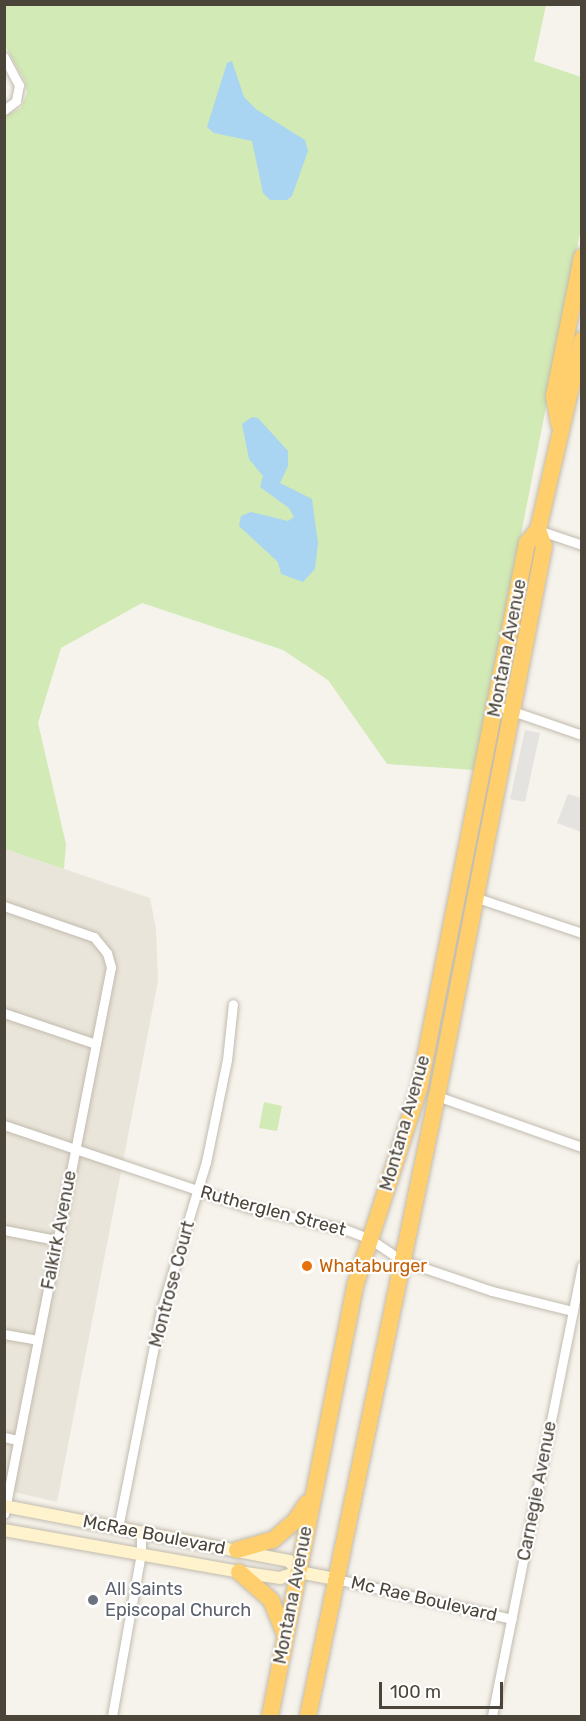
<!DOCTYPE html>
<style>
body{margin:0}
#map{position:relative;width:586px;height:1721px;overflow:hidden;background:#f6f3ec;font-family:Rubik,sans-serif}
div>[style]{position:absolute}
.residential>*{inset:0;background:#eae5da}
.green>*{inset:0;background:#d2eab5}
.parking>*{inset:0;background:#e5e3e0}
.water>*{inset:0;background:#a9d4f2}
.roads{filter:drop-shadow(0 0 2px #c2bbae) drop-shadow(0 0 2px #c2bbae)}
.street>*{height:9px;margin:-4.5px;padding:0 4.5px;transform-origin:4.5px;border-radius:4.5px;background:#fff}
.secondary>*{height:12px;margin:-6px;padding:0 6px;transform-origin:6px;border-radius:6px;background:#fff3cd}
.highway>*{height:16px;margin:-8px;padding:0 8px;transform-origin:8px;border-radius:8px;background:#ffcf6e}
.dots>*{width:16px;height:16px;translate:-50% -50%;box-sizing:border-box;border:3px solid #fff;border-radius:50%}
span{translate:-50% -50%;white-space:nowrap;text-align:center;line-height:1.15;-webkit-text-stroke:4.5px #fff;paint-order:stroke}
.street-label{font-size:18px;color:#4b4439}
.food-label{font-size:18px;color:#c56008}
.left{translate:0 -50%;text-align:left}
.worship-label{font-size:18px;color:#5b616d}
.frame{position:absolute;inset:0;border:6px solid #4b4439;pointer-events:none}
.scale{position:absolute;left:379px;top:1682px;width:124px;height:27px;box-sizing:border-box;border:3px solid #4b4439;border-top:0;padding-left:8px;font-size:18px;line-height:21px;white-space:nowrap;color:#4b4439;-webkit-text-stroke:4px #fff;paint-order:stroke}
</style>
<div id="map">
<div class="residential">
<div style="clip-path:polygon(5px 849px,150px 898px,156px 929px,158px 981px,57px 1502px,5px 1490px)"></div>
</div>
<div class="green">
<div style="clip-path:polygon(5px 5px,546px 5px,534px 61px,581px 77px,581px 228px,475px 770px,387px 764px,328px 680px,283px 650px,142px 603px,61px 648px,38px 723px,66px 844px,64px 869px,5px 849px,4px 116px,21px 108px,27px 93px,25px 81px,5px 46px)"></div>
<div style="clip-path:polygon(264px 1102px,282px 1106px,277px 1131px,259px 1128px)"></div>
</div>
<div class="parking">
<div style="clip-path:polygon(525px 730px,540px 733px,525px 802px,510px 799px)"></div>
<div style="clip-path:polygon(568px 794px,581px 798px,581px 832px,557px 823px)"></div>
</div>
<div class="water">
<div style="clip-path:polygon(232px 61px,244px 97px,257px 110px,305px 140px,308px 151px,292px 196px,287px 200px,270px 200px,263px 193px,252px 141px,214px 133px,207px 127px,227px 63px)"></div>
<div style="clip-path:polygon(252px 417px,258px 418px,288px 451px,288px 466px,280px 483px,312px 499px,318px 543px,315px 569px,303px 582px,281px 574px,278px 562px,239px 526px,241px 516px,251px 512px,288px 521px,294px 517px,289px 508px,260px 487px,263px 476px,249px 459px,242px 424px)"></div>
</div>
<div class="roads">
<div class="street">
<div style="left:4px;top:57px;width:32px;rotate:62deg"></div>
<div style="left:19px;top:85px;width:16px;rotate:101deg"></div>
<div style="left:16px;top:101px;width:15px;rotate:143deg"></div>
<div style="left:538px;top:530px;width:46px;rotate:18.8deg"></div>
<div style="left:495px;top:705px;width:92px;rotate:19deg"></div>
<div style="left:474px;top:897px;width:114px;rotate:18.4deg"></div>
<div style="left:4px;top:906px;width:95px;rotate:19deg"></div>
<div style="left:94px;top:937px;width:21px;rotate:51deg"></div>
<div style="left:107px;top:953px;width:15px;rotate:74deg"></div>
<div style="left:111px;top:967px;width:557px;rotate:101.07deg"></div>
<div style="left:4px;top:1013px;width:97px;rotate:18.6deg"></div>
<div style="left:437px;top:1096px;width:154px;rotate:19.4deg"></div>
<div style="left:4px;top:1125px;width:257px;rotate:18.6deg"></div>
<div style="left:248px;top:1207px;width:102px;rotate:13.1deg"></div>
<div style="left:347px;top:1230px;width:25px;rotate:21deg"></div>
<div style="left:370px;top:1239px;width:37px;rotate:34deg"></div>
<div style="left:401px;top:1260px;width:96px;rotate:18.8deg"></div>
<div style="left:492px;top:1291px;width:83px;rotate:13.9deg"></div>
<div style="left:4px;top:1230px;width:53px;rotate:10.9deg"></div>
<div style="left:4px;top:1334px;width:34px;rotate:10deg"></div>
<div style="left:4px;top:1437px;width:13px;rotate:13deg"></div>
<div style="left:118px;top:1528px;width:221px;rotate:-78.8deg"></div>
<div style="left:161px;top:1311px;width:156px;rotate:-73.2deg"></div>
<div style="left:206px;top:1162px;width:104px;rotate:-78.4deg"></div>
<div style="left:227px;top:1060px;width:56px;rotate:-83.9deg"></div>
<div style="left:336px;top:1579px;width:180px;rotate:12.8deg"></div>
<div style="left:112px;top:1716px;width:165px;rotate:-79.9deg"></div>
<div style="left:141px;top:1554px;width:20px;rotate:-90deg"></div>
<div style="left:492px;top:1716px;width:459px;rotate:-78.7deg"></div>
</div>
<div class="secondary">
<div style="left:4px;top:1506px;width:290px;rotate:10.9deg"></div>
<div style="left:289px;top:1561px;width:15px;rotate:48deg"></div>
<div style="left:4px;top:1530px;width:239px;rotate:10.1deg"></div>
<div style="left:239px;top:1572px;width:41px;rotate:8.3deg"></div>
<div style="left:280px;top:1578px;width:20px;rotate:-18deg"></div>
<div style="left:299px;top:1572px;width:38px;rotate:11deg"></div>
</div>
<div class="highway">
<div style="left:559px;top:424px;width:28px;rotate:-100deg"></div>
<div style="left:554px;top:396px;width:142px;rotate:-78.6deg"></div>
<div style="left:237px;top:1550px;width:37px;rotate:-16deg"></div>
<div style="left:273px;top:1540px;width:29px;rotate:-41deg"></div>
<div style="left:295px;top:1521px;width:22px;rotate:-56deg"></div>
<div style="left:239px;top:1572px;width:43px;rotate:41.2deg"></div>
<div style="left:271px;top:1600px;width:37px;rotate:68deg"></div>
<div style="left:270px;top:1716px;width:441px;rotate:-78.8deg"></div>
<div style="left:356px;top:1283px;width:204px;rotate:-72deg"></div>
<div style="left:419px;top:1089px;width:557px;rotate:-78.81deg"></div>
<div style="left:527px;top:543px;width:17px;rotate:-50deg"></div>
<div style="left:538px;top:530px;width:195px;rotate:-77deg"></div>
<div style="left:308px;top:1716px;width:633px;rotate:-78.25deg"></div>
<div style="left:437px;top:1096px;width:392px;rotate:-79deg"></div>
<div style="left:512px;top:711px;width:168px;rotate:-79deg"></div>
<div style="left:544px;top:546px;width:17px;rotate:-111deg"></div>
</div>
</div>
<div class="dots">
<div style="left:307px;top:1266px;background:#e8710a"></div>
<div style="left:93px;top:1600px;background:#6b7280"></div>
</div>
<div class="street-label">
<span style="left:507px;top:648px;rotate:-79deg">Montana Avenue</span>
<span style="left:405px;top:1123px;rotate:-74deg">Montana Avenue</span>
<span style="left:273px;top:1211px;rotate:15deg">Rutherglen Street</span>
<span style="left:59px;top:1230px;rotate:-79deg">Falkirk Avenue</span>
<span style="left:172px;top:1284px;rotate:-75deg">Montrose Court</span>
<span style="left:537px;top:1491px;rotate:-79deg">Carnegie Avenue</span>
<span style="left:154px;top:1535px;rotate:11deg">McRae Boulevard</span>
<span style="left:293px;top:1595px;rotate:-79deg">Montana Avenue</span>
<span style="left:424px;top:1599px;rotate:13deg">Mc Rae Boulevard</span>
</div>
<div class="food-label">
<span class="left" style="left:319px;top:1266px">Whataburger</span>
</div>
<div class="worship-label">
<span class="left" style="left:105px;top:1600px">All Saints<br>Episcopal Church</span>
</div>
<div class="frame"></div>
<div class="scale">100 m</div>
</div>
